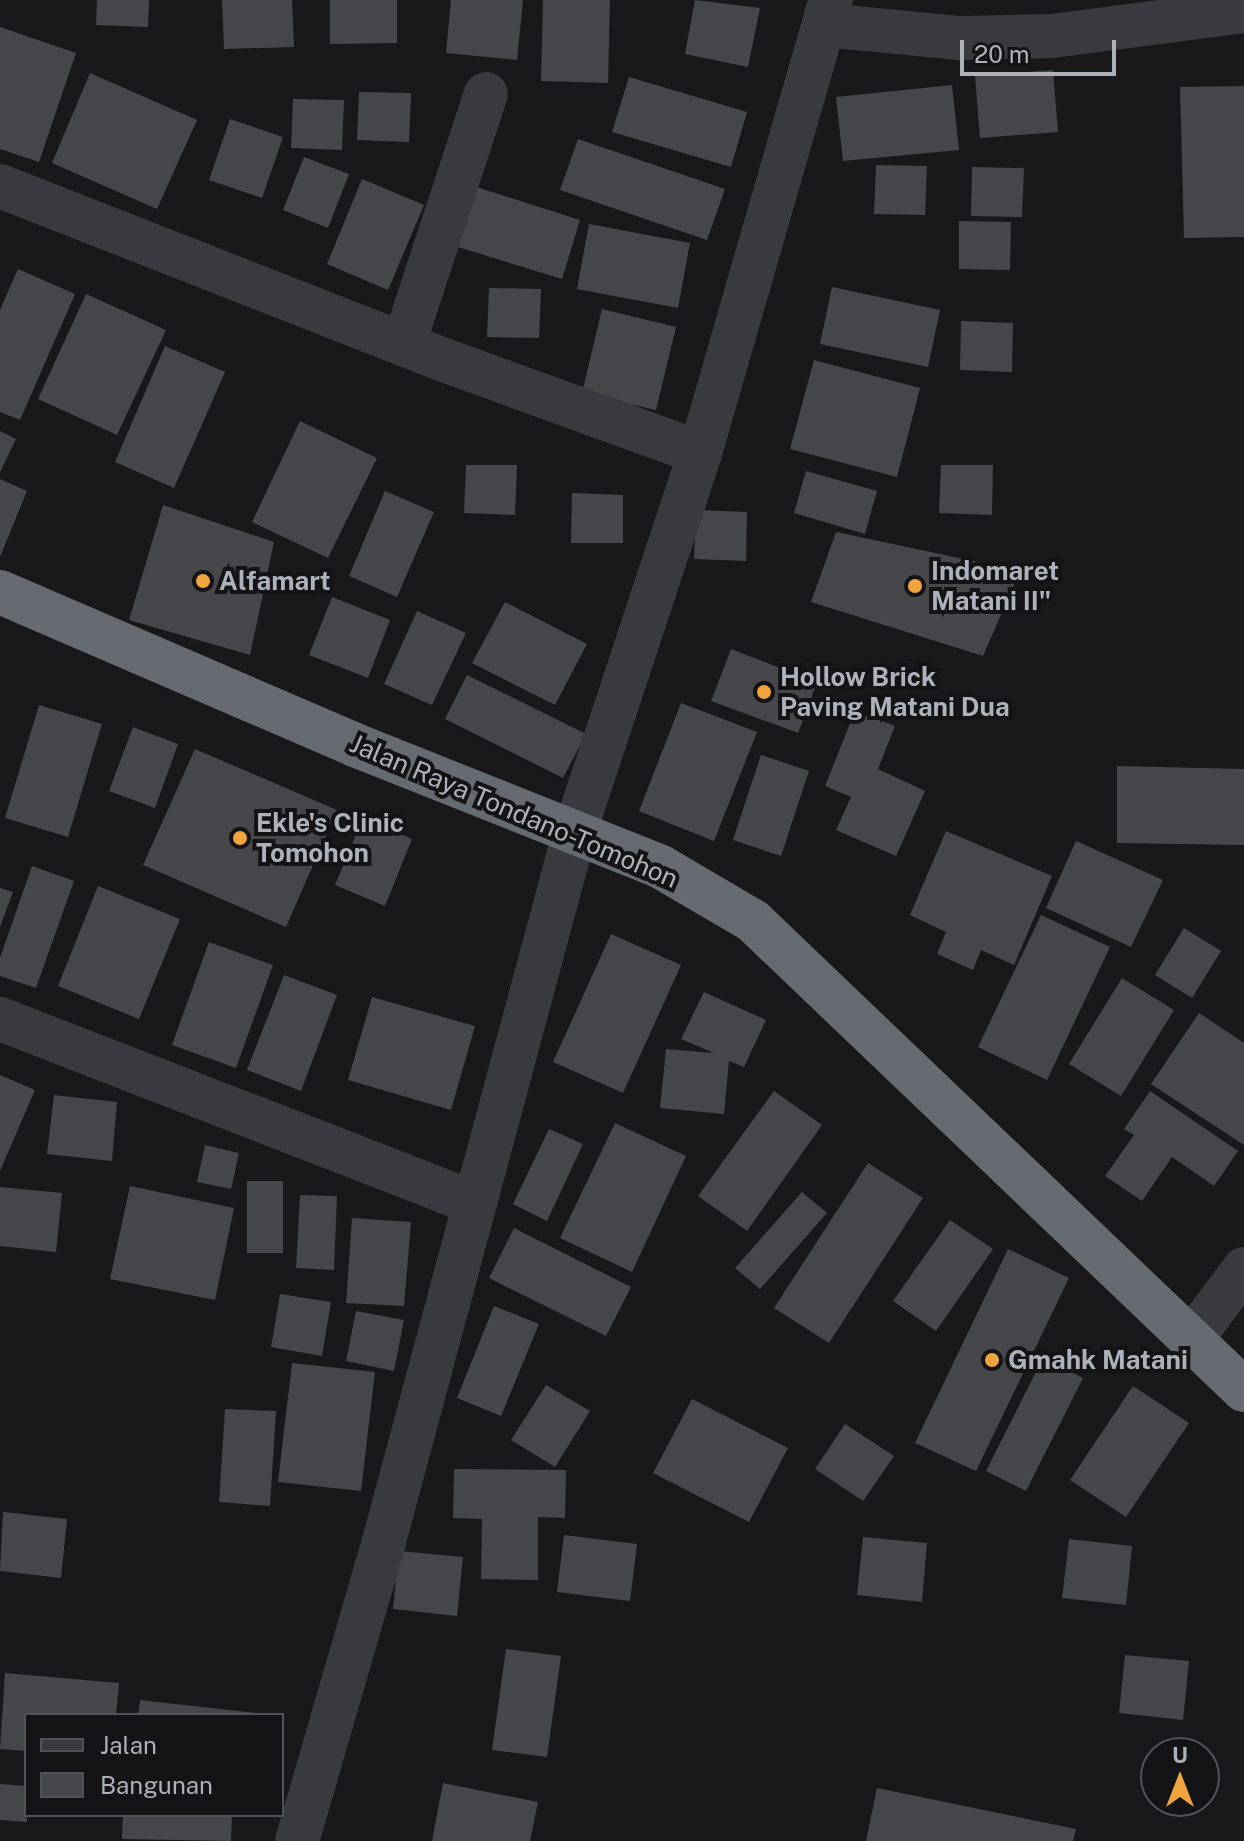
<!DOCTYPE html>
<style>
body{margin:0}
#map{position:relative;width:1244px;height:1841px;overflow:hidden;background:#19191b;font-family:"Public Sans",sans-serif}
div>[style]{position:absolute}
.building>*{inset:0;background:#46474b}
.minor>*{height:44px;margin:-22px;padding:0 22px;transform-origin:22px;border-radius:22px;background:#3a3b40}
.highway>*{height:44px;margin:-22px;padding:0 22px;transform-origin:22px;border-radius:22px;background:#666a71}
.dots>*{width:22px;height:22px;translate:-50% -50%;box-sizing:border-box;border:4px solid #141416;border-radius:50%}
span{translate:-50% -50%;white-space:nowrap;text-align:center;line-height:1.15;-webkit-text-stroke:8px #141416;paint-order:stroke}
.poi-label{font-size:26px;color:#acb1ba;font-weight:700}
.left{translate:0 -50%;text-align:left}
.street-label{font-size:26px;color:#acb1ba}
.legend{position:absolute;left:24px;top:1713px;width:260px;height:104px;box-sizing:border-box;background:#141416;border:2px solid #515358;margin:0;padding:10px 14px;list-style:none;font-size:24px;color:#acb1ba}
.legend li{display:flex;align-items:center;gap:16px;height:40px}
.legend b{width:40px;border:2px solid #515358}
.north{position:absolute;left:1140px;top:1737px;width:80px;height:80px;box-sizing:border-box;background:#141416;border:2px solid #515358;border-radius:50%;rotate:0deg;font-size:22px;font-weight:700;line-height:32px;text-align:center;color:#acb1ba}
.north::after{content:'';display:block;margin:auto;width:28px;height:36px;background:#efa43d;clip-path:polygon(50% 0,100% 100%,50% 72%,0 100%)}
.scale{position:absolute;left:960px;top:40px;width:156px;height:36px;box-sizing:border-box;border:4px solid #acb1ba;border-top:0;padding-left:10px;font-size:24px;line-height:28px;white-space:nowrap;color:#acb1ba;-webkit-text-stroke:6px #141416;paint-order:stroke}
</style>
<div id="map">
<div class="building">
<div style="clip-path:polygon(97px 0,149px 0,148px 27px,96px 25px)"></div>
<div style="clip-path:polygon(222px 0,292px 0,294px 47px,224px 49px)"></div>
<div style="clip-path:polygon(330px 0,397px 0,397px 43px,330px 44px)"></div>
<div style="clip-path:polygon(451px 0,523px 0,517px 60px,446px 53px)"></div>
<div style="clip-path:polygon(543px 0,610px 0,608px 83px,541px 81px)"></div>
<div style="clip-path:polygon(695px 0,760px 8px,748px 67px,685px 54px)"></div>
<div style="clip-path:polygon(0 27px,76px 53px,39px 162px,0 149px)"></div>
<div style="clip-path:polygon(1053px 70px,1058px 132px,980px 138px,975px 76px)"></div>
<div style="clip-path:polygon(90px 73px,197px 120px,157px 209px,52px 163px)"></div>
<div style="clip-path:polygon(629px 77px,747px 112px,731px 167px,612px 132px)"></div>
<div style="clip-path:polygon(952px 85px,959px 150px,843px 161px,836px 97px)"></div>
<div style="clip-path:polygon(1244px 86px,1244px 237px,1184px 238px,1180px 87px)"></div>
<div style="clip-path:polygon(359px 92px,411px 93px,409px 142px,357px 140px)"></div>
<div style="clip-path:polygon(293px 99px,344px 100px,342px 150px,291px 148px)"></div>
<div style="clip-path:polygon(230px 119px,283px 137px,262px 198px,209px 180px)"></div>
<div style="clip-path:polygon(578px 139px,725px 189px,707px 240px,560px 190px)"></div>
<div style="clip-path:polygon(304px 157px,349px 174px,328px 228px,283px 210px)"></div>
<div style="clip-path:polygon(876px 165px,927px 166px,925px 215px,874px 214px)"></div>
<div style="clip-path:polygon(972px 167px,1024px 168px,1022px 217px,971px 216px)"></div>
<div style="clip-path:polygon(362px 179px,424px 205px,388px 290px,327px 264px)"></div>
<div style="clip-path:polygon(464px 183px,580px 220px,562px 279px,445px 243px)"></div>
<div style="clip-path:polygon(959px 221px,1011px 222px,1010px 270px,959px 269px)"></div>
<div style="clip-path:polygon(589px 224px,690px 243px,678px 308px,577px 289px)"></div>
<div style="clip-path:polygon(18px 269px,75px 294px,20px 420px,0 412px,0 310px)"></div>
<div style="clip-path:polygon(832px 287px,940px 310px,928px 367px,820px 344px)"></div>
<div style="clip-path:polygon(489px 288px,541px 289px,539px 338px,487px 337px)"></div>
<div style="clip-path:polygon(86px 294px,166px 330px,117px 435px,38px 399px)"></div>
<div style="clip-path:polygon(602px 309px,676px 327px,656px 410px,582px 393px)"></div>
<div style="clip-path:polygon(961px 321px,1013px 323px,1012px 372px,960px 370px)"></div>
<div style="clip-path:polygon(165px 346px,225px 372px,174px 488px,115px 462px)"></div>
<div style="clip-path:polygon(814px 360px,920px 388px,897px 477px,790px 449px)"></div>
<div style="clip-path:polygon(300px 421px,377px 458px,328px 558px,252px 522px)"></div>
<div style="clip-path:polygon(0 431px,16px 439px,0 472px)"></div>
<div style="clip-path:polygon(466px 465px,517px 465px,515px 515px,464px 513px)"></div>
<div style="clip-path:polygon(941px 465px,993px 465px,992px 515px,939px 513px)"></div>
<div style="clip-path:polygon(806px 471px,877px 491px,865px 534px,794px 513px)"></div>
<div style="clip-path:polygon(0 479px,27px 491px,0 557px)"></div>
<div style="clip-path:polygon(385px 491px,434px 512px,397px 597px,349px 576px)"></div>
<div style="clip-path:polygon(572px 493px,623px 495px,623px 543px,571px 543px)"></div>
<div style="clip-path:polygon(163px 505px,274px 542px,250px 655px,129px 620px)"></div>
<div style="clip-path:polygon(696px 510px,747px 512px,746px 561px,694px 559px)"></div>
<div style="clip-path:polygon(836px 532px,1020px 571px,983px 656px,811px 602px)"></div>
<div style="clip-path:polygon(332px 597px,390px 620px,368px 678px,309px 655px)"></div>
<div style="clip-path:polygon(505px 602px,587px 644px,555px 705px,472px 663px)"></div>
<div style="clip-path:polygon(417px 611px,466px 633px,432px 705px,384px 684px)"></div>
<div style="clip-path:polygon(731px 649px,817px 682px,798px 733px,711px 701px)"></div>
<div style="clip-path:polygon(467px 675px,586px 734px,563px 778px,445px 719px)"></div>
<div style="clip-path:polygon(681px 703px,757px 732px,714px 841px,639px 811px)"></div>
<div style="clip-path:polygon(39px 705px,102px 724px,68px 837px,5px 818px)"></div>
<div style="clip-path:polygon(855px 711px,895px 726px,878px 769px,925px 791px,896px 856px,836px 830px,851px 797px,825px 786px)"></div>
<div style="clip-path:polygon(133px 727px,178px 744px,155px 808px,109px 791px)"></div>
<div style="clip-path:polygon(195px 749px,337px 810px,286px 927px,143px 865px)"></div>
<div style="clip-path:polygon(761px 755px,809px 771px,781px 856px,733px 840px)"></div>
<div style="clip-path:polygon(1117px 766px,1244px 769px,1244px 845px,1117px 843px)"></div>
<div style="clip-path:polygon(363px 818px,412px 839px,385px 906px,335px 885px)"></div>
<div style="clip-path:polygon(946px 831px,1052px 876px,1014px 965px,981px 950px,973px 970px,937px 954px,946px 932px,910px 915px)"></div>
<div style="clip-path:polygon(1076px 841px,1163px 880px,1131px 947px,1046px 908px)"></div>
<div style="clip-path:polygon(32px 866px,74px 881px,36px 988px,0 976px,0 958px)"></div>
<div style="clip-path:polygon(98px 886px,180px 919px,139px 1019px,58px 986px)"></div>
<div style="clip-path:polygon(0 888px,13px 892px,0 927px)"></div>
<div style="clip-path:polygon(1041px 915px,1110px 947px,1047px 1080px,978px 1047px)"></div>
<div style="clip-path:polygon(1184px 928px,1221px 951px,1192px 998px,1155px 975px)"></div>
<div style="clip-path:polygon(611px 934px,681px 965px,623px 1093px,553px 1062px)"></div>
<div style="clip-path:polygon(209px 942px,273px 965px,236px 1068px,172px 1045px)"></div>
<div style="clip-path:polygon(284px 975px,337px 995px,301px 1091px,247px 1070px)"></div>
<div style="clip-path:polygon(1122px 978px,1174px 1010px,1121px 1096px,1069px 1064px)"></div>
<div style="clip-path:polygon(704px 992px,766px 1020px,744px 1067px,729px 1061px,724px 1114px,660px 1108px,666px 1049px,714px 1053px,681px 1039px)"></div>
<div style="clip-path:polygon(372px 997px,475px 1026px,451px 1110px,348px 1080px)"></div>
<div style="clip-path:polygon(1199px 1013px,1244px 1043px,1244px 1145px,1151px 1084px)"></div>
<div style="clip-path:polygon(0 1075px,35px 1090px,0 1171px)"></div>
<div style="clip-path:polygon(774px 1091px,822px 1125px,747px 1231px,698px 1196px)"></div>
<div style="clip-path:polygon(1150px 1091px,1238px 1151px,1214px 1186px,1172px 1157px,1142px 1201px,1105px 1176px,1134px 1135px,1124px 1129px)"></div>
<div style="clip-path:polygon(54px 1095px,117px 1102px,112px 1161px,47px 1154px)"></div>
<div style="clip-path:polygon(615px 1123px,686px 1156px,632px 1272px,560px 1238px)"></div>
<div style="clip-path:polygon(549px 1129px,583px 1144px,547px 1221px,513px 1204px)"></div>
<div style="clip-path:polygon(205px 1145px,239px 1153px,231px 1189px,197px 1182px)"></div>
<div style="clip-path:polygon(868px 1163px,923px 1198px,829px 1343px,774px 1308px)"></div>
<div style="clip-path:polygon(247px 1181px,283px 1181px,283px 1253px,247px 1253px)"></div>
<div style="clip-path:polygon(130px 1186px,234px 1208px,215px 1300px,110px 1279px)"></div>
<div style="clip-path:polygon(0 1187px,62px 1193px,56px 1252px,0 1246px)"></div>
<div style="clip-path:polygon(802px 1192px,827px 1213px,760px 1289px,735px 1268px)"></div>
<div style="clip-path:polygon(300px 1195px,337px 1196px,334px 1270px,296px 1268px)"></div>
<div style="clip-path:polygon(352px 1218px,411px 1222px,404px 1306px,346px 1303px)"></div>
<div style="clip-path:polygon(950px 1220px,993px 1249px,936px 1331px,893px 1301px)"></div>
<div style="clip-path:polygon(514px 1228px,631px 1287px,606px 1336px,489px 1278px)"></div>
<div style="clip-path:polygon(1008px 1249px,1069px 1278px,976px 1471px,915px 1443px)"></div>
<div style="clip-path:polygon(280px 1294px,331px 1302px,322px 1356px,271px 1347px)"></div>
<div style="clip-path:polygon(494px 1306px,539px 1324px,501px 1416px,457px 1398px)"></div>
<div style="clip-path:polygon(356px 1311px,404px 1320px,394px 1371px,346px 1361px)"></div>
<div style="clip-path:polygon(1043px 1358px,1083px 1378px,1026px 1491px,986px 1471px)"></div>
<div style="clip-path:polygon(292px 1363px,375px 1372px,361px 1491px,278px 1482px)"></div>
<div style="clip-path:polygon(546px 1385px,590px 1411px,555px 1467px,511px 1440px)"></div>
<div style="clip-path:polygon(1133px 1386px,1189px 1423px,1126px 1517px,1070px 1480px)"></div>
<div style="clip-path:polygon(692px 1399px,788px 1448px,749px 1522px,653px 1473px)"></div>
<div style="clip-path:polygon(225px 1409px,276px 1411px,270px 1506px,219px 1502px)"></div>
<div style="clip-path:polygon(845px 1424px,894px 1456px,863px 1501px,815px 1469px)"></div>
<div style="clip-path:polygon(454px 1469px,566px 1470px,565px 1518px,538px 1517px,538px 1580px,481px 1579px,482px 1519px,453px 1518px)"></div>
<div style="clip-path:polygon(3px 1512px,67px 1519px,61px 1578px,0 1571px)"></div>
<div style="clip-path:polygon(564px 1535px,637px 1544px,630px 1601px,557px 1592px)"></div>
<div style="clip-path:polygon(863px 1537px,927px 1543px,922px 1602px,857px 1595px)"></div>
<div style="clip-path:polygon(1069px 1539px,1132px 1546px,1126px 1605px,1062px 1598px)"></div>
<div style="clip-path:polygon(399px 1551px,463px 1557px,457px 1616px,393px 1609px)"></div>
<div style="clip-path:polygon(506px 1649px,561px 1656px,547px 1757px,492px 1750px)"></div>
<div style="clip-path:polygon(1125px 1655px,1189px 1661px,1183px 1720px,1119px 1713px)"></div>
<div style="clip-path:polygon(5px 1673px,119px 1683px,116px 1715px,26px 1715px,26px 1751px,0 1749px)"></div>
<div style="clip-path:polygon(140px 1700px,257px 1713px,257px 1715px,138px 1715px)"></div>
<div style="clip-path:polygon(443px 1783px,538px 1802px,530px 1841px,432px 1841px)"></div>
<div style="clip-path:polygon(0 1784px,26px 1786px,27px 1822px,0 1820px)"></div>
<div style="clip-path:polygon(877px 1788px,1076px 1829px,1073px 1841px,866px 1841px)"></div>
<div style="clip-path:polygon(123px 1815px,232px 1815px,231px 1841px,122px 1839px)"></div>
</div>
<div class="minor">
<div style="left:824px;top:25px;width:137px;rotate:5.5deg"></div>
<div style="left:960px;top:38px;width:92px;rotate:-1.2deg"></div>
<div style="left:1052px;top:36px;width:194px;rotate:-7.4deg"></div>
<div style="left:0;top:186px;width:474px;rotate:21.4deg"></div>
<div style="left:441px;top:359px;width:276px;rotate:19.9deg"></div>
<div style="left:404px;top:343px;width:262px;rotate:-71.8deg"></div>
<div style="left:0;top:1019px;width:506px;rotate:21.19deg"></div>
<div style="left:1190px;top:1341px;width:90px;rotate:-53.1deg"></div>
<div style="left:297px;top:1841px;width:308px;rotate:-73.8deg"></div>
<div style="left:383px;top:1545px;width:739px;rotate:-74.95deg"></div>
<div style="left:575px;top:831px;width:398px;rotate:-71.7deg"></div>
<div style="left:700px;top:453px;width:472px;rotate:-73.9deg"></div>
</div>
<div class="highway">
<div style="left:0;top:592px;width:387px;rotate:23.3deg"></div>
<div style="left:355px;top:745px;width:329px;rotate:21.7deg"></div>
<div style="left:661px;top:867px;width:107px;rotate:30.4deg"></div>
<div style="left:753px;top:921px;width:679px;rotate:43.69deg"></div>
</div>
<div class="dots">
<div style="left:203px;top:581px;background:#efa43d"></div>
<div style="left:915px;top:586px;background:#efa43d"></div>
<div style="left:764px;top:692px;background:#efa43d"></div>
<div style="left:240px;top:838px;background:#efa43d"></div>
<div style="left:992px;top:1360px;background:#efa43d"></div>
</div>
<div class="poi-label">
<span class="left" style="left:931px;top:586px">Indomaret<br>Matani II"</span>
<span class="left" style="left:219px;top:581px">Alfamart</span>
<span class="left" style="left:780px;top:692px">Hollow Brick<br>Paving Matani Dua</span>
<span class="left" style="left:256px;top:838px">Ekle's Clinic<br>Tomohon</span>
<span class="left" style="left:1008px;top:1360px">Gmahk Matani</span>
</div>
<div class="street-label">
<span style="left:514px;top:811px;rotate:23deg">Jalan Raya Tondano-Tomohon</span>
</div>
<ul class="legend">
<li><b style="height:10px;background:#3a3b40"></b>Jalan</li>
<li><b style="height:22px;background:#46474b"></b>Bangunan</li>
</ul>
<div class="north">U</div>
<div class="scale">20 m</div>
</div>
